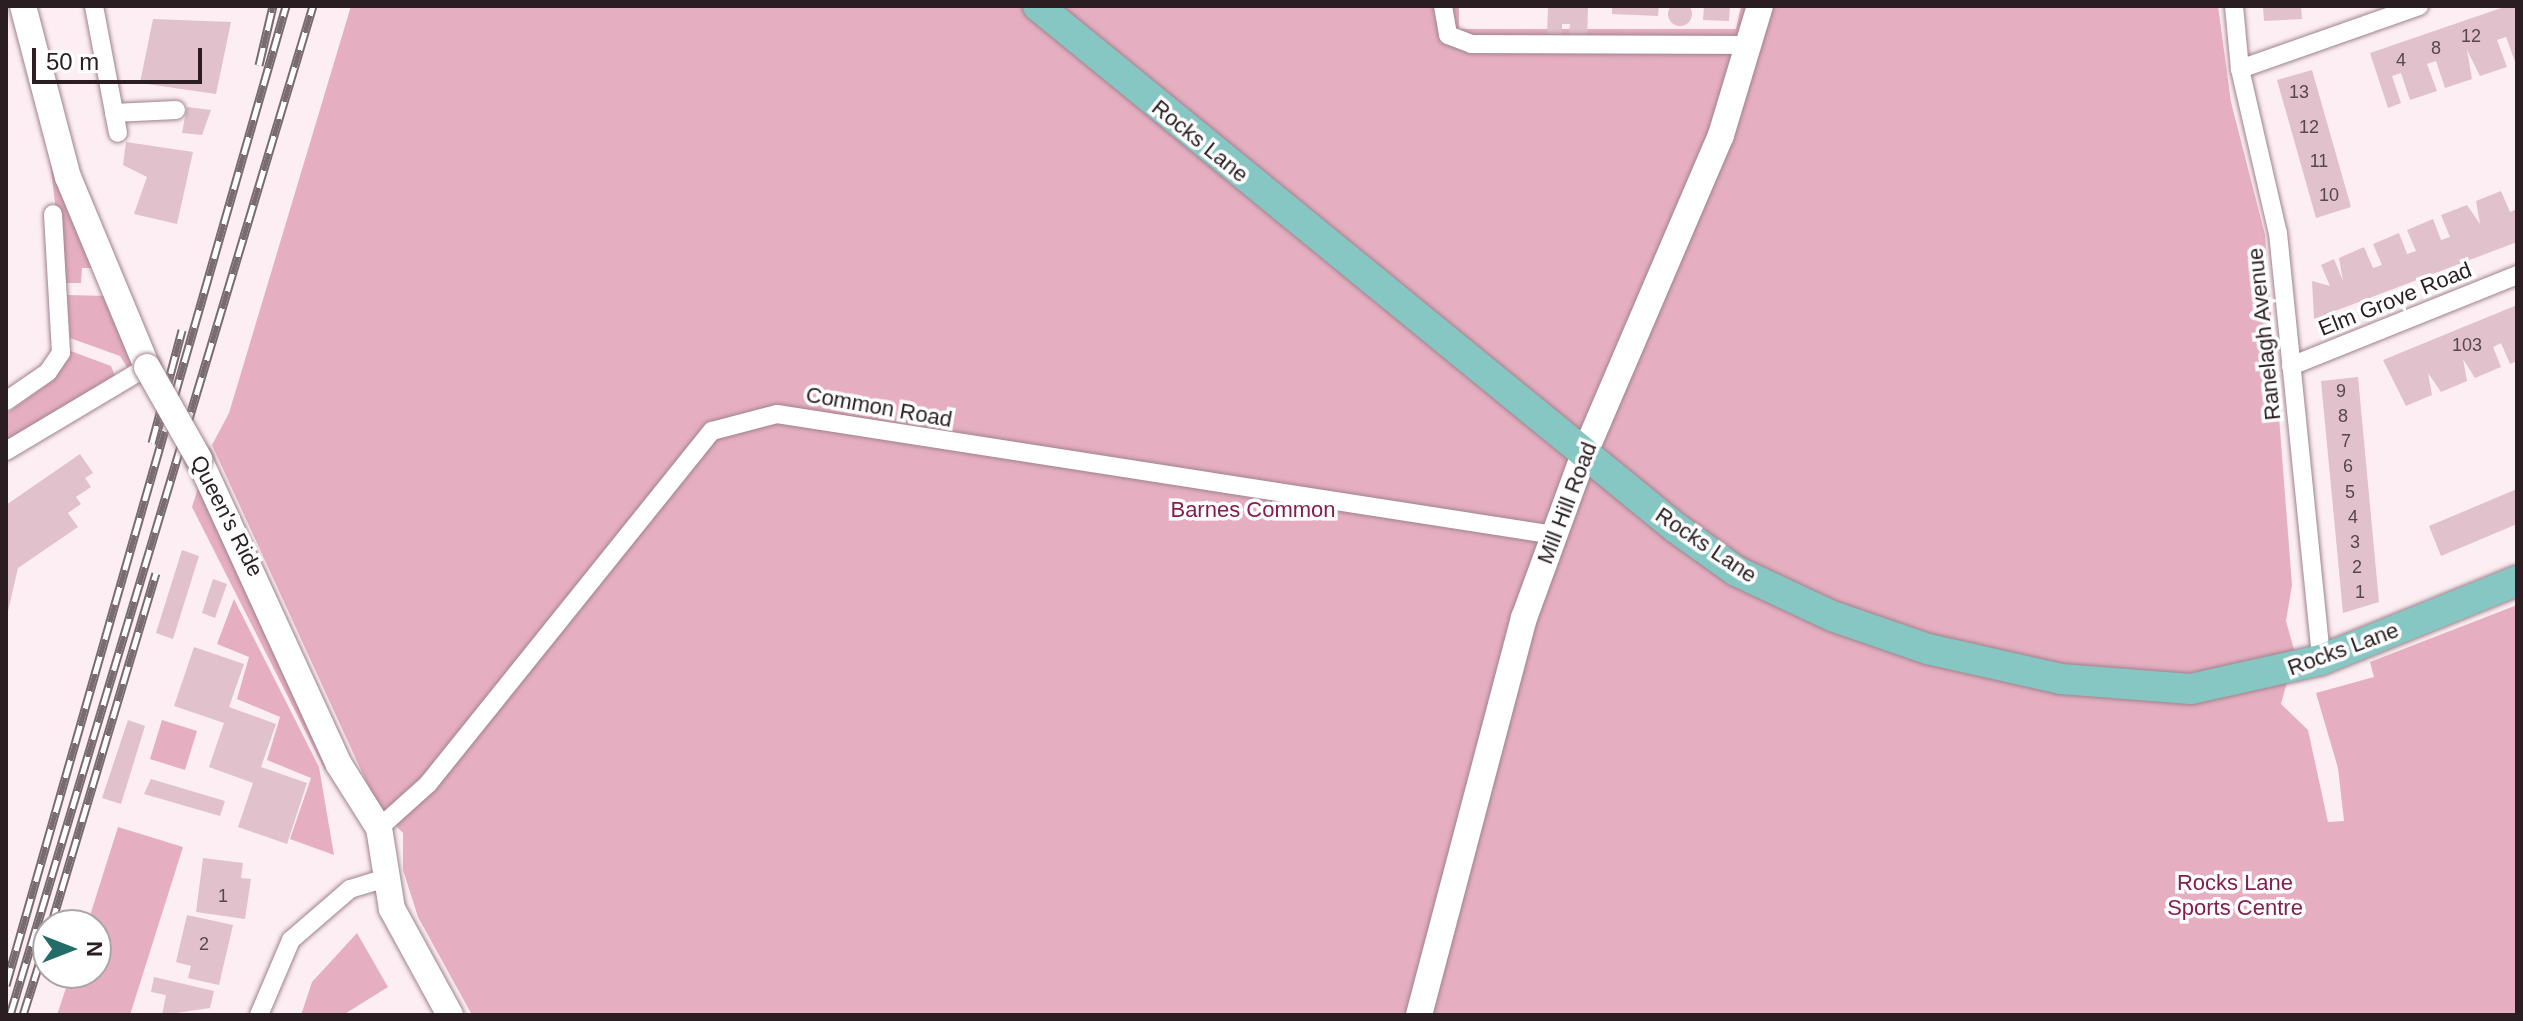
<!DOCTYPE html>
<style>
body{margin:0}
#map{position:relative;width:2523px;height:1021px;overflow:hidden;background:#fceef2;font-family:Arial,sans-serif}
div>[style]{position:absolute}
.green>*{inset:0;background:#e6afc1}
.building>*{inset:0;background:#e1c1cb}
.round{border-radius:50%}
.roads{filter:drop-shadow(0 0 2px #a0828c) drop-shadow(0 0 2px #a0828c)}
.street>*{height:18px;margin:-9px;padding:0 9px;transform-origin:9px;border-radius:9px;background:#fff}
.secondary>*{height:26px;margin:-13px;padding:0 13px;transform-origin:13px;border-radius:13px;background:#fff}
.primary>*{height:30px;margin:-15px;padding:0 15px;transform-origin:15px;border-radius:15px;background:#86c7c4}
.rail>*{height:9px;margin-top:-4.5px;transform-origin:0;background:repeating-linear-gradient(90deg,#fff 0 18px,#796c70 0 36px);box-sizing:border-box;border-block:2px solid #796c70}
.bridges{filter:drop-shadow(0 0 2px #a0828c) drop-shadow(0 0 2px #a0828c)}
.secondary-bridge>*{height:26px;margin:-13px;padding:0 13px;transform-origin:13px;border-radius:13px;background:#fff}
span{translate:-50% -50%;white-space:nowrap;text-align:center;line-height:1.15;-webkit-text-stroke:7px #fff;paint-order:stroke}
.number-label{font-size:18px;color:#58474c}
.number-label span{-webkit-text-stroke-width:0}
.street-label{font-size:22px;color:#2a1e22}
.park-label{font-size:22px;color:#851e4f}
.frame{position:absolute;inset:0;border:8px solid #2a1e22;pointer-events:none}
.north{position:absolute;left:32px;top:909px;width:80px;height:80px;box-sizing:border-box;background:#fff;border:2px solid #aaa5a7;border-radius:50%;rotate:90deg;font-size:22px;font-weight:700;line-height:32px;text-align:center;color:#2a1e22}
.north::after{content:'';display:block;margin:auto;width:28px;height:36px;background:#226d69;clip-path:polygon(50% 0,100% 100%,50% 72%,0 100%)}
.scale{position:absolute;left:32px;top:48px;width:170px;height:36px;box-sizing:border-box;border:4px solid #2a1e22;border-top:0;padding-left:10px;font-size:24px;line-height:28px;white-space:nowrap;color:#2a1e22;-webkit-text-stroke:6px #fff;paint-order:stroke}
</style>
<div id="map">
<div class="green">
<div style="clip-path:polygon(351px 6px,1459px 6px,1459px 29px,1736px 29px,1741px 6px,2218px 6px,2231px 102px,2265px 235px,2292px 585px,2286px 621px,2295px 653px,2281px 704px,2308px 730px,2328px 822px,2344px 821px,2338px 768px,2316px 693px,2374px 677px,2370px 662px,2517px 605px,2517px 1015px,472px 1015px,418px 917px,403px 870px,403px 833px,378px 807px,212px 445px,229px 413px)"></div>
<div style="clip-path:polygon(49px 154px,95px 268px,82px 268px,81px 283px,65px 283px)"></div>
<div style="clip-path:polygon(67px 295px,108px 296px,137px 362px,127px 367px,120px 356px,70px 338px)"></div>
<div style="clip-path:polygon(68px 350px,111px 366px,115px 376px,6px 442px,6px 414px,49px 383px)"></div>
<div style="clip-path:polygon(199px 485px,327px 769px,325px 770px,192px 507px)"></div>
<div style="clip-path:polygon(234px 599px,319px 767px,334px 855px,290px 839px,311px 778px,267px 760px,280px 717px,237px 699px,249px 657px,217px 644px)"></div>
<div style="clip-path:polygon(162px 720px,197px 731px,185px 770px,150px 759px)"></div>
<div style="clip-path:polygon(118px 827px,183px 847px,130px 1015px,57px 1015px,71px 973px,96px 973px,96px 925px,87px 925px)"></div>
<div style="clip-path:polygon(357px 933px,388px 987px,343px 1015px,301px 1015px,312px 982px)"></div>
</div>
<div class="building">
<div class="round" style="left:1668px;top:2px;width:24px;height:24px"></div>
<div style="clip-path:polygon(1548px 6px,1588px 6px,1587px 38px,1569px 37px,1570px 24px,1562px 24px,1562px 37px,1547px 37px)"></div>
<div style="clip-path:polygon(1612px 6px,1659px 6px,1658px 16px,1612px 14px)"></div>
<div style="clip-path:polygon(1704px 6px,1730px 6px,1729px 21px,1703px 20px)"></div>
<div style="clip-path:polygon(2263px 6px,2301px 6px,2302px 19px,2264px 21px)"></div>
<div style="clip-path:polygon(2507px 6px,2517px 6px,2517px 67px,2506px 37px,2497px 40px,2507px 67px,2480px 76px,2467px 50px,2472px 79px,2445px 88px,2436px 61px,2427px 64px,2437px 91px,2410px 100px,2401px 73px,2392px 76px,2401px 103px,2388px 108px,2370px 53px)"></div>
<div style="clip-path:polygon(153px 19px,231px 22px,216px 94px,140px 83px)"></div>
<div style="clip-path:polygon(2312px 70px,2351px 207px,2316px 218px,2277px 80px)"></div>
<div style="clip-path:polygon(187px 107px,211px 110px,202px 135px,182px 133px)"></div>
<div style="clip-path:polygon(126px 142px,193px 152px,177px 224px,134px 214px,147px 177px,123px 165px)"></div>
<div style="clip-path:polygon(2501px 191px,2510px 212px,2517px 209px,2517px 242px,2314px 319px,2312px 281px,2330px 286px,2321px 265px,2334px 259px,2343px 281px,2339px 258px,2364px 247px,2373px 268px,2382px 265px,2373px 244px,2399px 233px,2407px 254px,2416px 251px,2407px 230px,2433px 219px,2441px 240px,2450px 237px,2441px 215px,2467px 205px,2480px 224px,2476px 201px)"></div>
<div style="clip-path:polygon(2517px 305px,2517px 361px,2510px 364px,2501px 343px,2493px 347px,2501px 367px,2475px 378px,2463px 359px,2467px 381px,2441px 392px,2428px 373px,2432px 395px,2406px 406px,2383px 360px)"></div>
<div style="clip-path:polygon(2358px 377px,2379px 602px,2343px 613px,2321px 381px)"></div>
<div style="clip-path:polygon(80px 454px,93px 473px,85px 478px,91px 487px,76px 497px,81px 504px,68px 513px,78px 527px,18px 568px,6px 620px,6px 505px)"></div>
<div style="clip-path:polygon(2517px 489px,2517px 524px,2441px 556px,2429px 526px)"></div>
<div style="clip-path:polygon(182px 550px,199px 556px,173px 639px,156px 633px)"></div>
<div style="clip-path:polygon(213px 579px,227px 584px,215px 618px,202px 613px)"></div>
<div style="clip-path:polygon(194px 647px,244px 664px,229px 707px,276px 724px,261px 767px,307px 783px,287px 844px,238px 827px,253px 783px,209px 767px,224px 723px,174px 706px)"></div>
<div style="clip-path:polygon(128px 720px,145px 726px,121px 804px,102px 798px)"></div>
<div style="clip-path:polygon(151px 779px,225px 801px,220px 816px,144px 794px)"></div>
<div style="clip-path:polygon(203px 858px,243px 863px,241px 878px,251px 879px,245px 919px,196px 912px)"></div>
<div style="clip-path:polygon(187px 915px,233px 925px,219px 985px,188px 978px,191px 966px,176px 962px)"></div>
<div style="clip-path:polygon(154px 977px,214px 991px,210px 1008px,162px 1015px,166px 995px,151px 992px)"></div>
</div>
<div class="roads">
<div class="street">
<div style="left:94px;top:6px;width:129px;rotate:79.3deg"></div>
<div style="left:1443px;top:6px;width:29px;rotate:80deg"></div>
<div style="left:1448px;top:35px;width:25px;rotate:21deg"></div>
<div style="left:1471px;top:44px;width:279px;rotate:0.2deg"></div>
<div style="left:2234px;top:6px;width:63px;rotate:84.6deg"></div>
<div style="left:2240px;top:69px;width:168px;rotate:77deg"></div>
<div style="left:2278px;top:233px;width:429px;rotate:84.2deg"></div>
<div style="left:2240px;top:69px;width:190px;rotate:-19.4deg"></div>
<div style="left:114px;top:113px;width:62px;rotate:-2.8deg"></div>
<div style="left:2291px;top:366px;width:244px;rotate:-21.9deg"></div>
<div style="left:6px;top:401px;width:51px;rotate:-34.6deg"></div>
<div style="left:48px;top:372px;width:23px;rotate:-56deg"></div>
<div style="left:61px;top:353px;width:139px;rotate:-93.3deg"></div>
<div style="left:6px;top:451px;width:164px;rotate:-30.8deg"></div>
<div style="left:379px;top:828px;width:66px;rotate:-41.9deg"></div>
<div style="left:428px;top:784px;width:453px;rotate:-51.2deg"></div>
<div style="left:712px;top:431px;width:67px;rotate:-14.7deg"></div>
<div style="left:777px;top:414px;width:786px;rotate:8.85deg"></div>
<div style="left:259px;top:1015px;width:82px;rotate:-66.9deg"></div>
<div style="left:291px;top:940px;width:78px;rotate:-40.8deg"></div>
<div style="left:350px;top:889px;width:34px;rotate:-17deg"></div>
</div>
<div class="secondary">
<div style="left:23px;top:6px;width:177px;rotate:75.3deg"></div>
<div style="left:68px;top:177px;width:206px;rotate:67.4deg"></div>
<div style="left:199px;top:459px;width:334px;rotate:65.4deg"></div>
<div style="left:338px;top:763px;width:77px;rotate:57.8deg"></div>
<div style="left:379px;top:828px;width:82px;rotate:80.9deg"></div>
<div style="left:392px;top:909px;width:121px;rotate:61.3deg"></div>
<div style="left:1419px;top:1015px;width:411px;rotate:-75.2deg"></div>
<div style="left:1524px;top:618px;width:171px;rotate:-69.9deg"></div>
<div style="left:1583px;top:457px;width:350px;rotate:-66.8deg"></div>
<div style="left:1721px;top:135px;width:135px;rotate:-73.2deg"></div>
</div>
<div class="primary">
<div style="left:1038px;top:6px;width:824px;rotate:39.29deg"></div>
<div style="left:1676px;top:528px;width:74px;rotate:35.6deg"></div>
<div style="left:1736px;top:571px;width:106px;rotate:25.1deg"></div>
<div style="left:1832px;top:616px;width:102px;rotate:19deg"></div>
<div style="left:1928px;top:649px;width:136px;rotate:12.7deg"></div>
<div style="left:2061px;top:679px;width:130px;rotate:4.4deg"></div>
<div style="left:2191px;top:689px;width:133px;rotate:-12.6deg"></div>
<div style="left:2321px;top:660px;width:211px;rotate:-22deg"></div>
</div>
</div>
<div class="rail">
<div style="left:259px;top:65px;width:61px;rotate:-76.7deg"></div>
<div style="left:152px;top:443px;width:117px;rotate:-75.1deg"></div>
<div style="left:51px;top:925px;width:367px;rotate:-73.4deg"></div>
<div style="left:6px;top:985px;width:1018px;rotate:-74.04deg"></div>
<div style="left:10px;top:1015px;width:1054px;rotate:-73.29deg"></div>
<div style="left:23px;top:1015px;width:57px;rotate:-72.5deg"></div>
</div>
<div class="bridges">
<div class="secondary-bridge">
<div style="left:147px;top:367px;width:106px;rotate:60.5deg"></div>
</div>
</div>
<div class="number-label">
<span style="left:2471px;top:36px">12</span>
<span style="left:2436px;top:48px">8</span>
<span style="left:2401px;top:60px">4</span>
<span style="left:2299px;top:92px">13</span>
<span style="left:2309px;top:127px">12</span>
<span style="left:2319px;top:161px">11</span>
<span style="left:2329px;top:195px">10</span>
<span style="left:2467px;top:345px">103</span>
<span style="left:2341px;top:391px">9</span>
<span style="left:2343px;top:416px">8</span>
<span style="left:2346px;top:441px">7</span>
<span style="left:2348px;top:466px">6</span>
<span style="left:2350px;top:492px">5</span>
<span style="left:2353px;top:517px">4</span>
<span style="left:2355px;top:542px">3</span>
<span style="left:2357px;top:567px">2</span>
<span style="left:2360px;top:592px">1</span>
<span style="left:223px;top:896px">1</span>
<span style="left:204px;top:944px">2</span>
</div>
<div class="street-label">
<span style="left:1200px;top:141px;rotate:39deg">Rocks Lane</span>
<span style="left:2395px;top:299px;rotate:-22deg">Elm Grove Road</span>
<span style="left:2264px;top:334px;rotate:-96deg">Ranelagh Avenue</span>
<span style="left:879px;top:407px;rotate:10deg">Common Road</span>
<span style="left:1567px;top:503px;rotate:-69deg">Mill Hill Road</span>
<span style="left:227px;top:516px;rotate:63deg">Queen's Ride</span>
<span style="left:1706px;top:545px;rotate:34deg">Rocks Lane</span>
<span style="left:2343px;top:649px;rotate:-20deg">Rocks Lane</span>
</div>
<div class="park-label">
<span style="left:1253px;top:510px">Barnes Common</span>
<span style="left:2235px;top:895px">Rocks Lane<br>Sports Centre</span>
</div>
<div class="frame"></div>
<div class="north">N</div>
<div class="scale">50 m</div>
</div>
